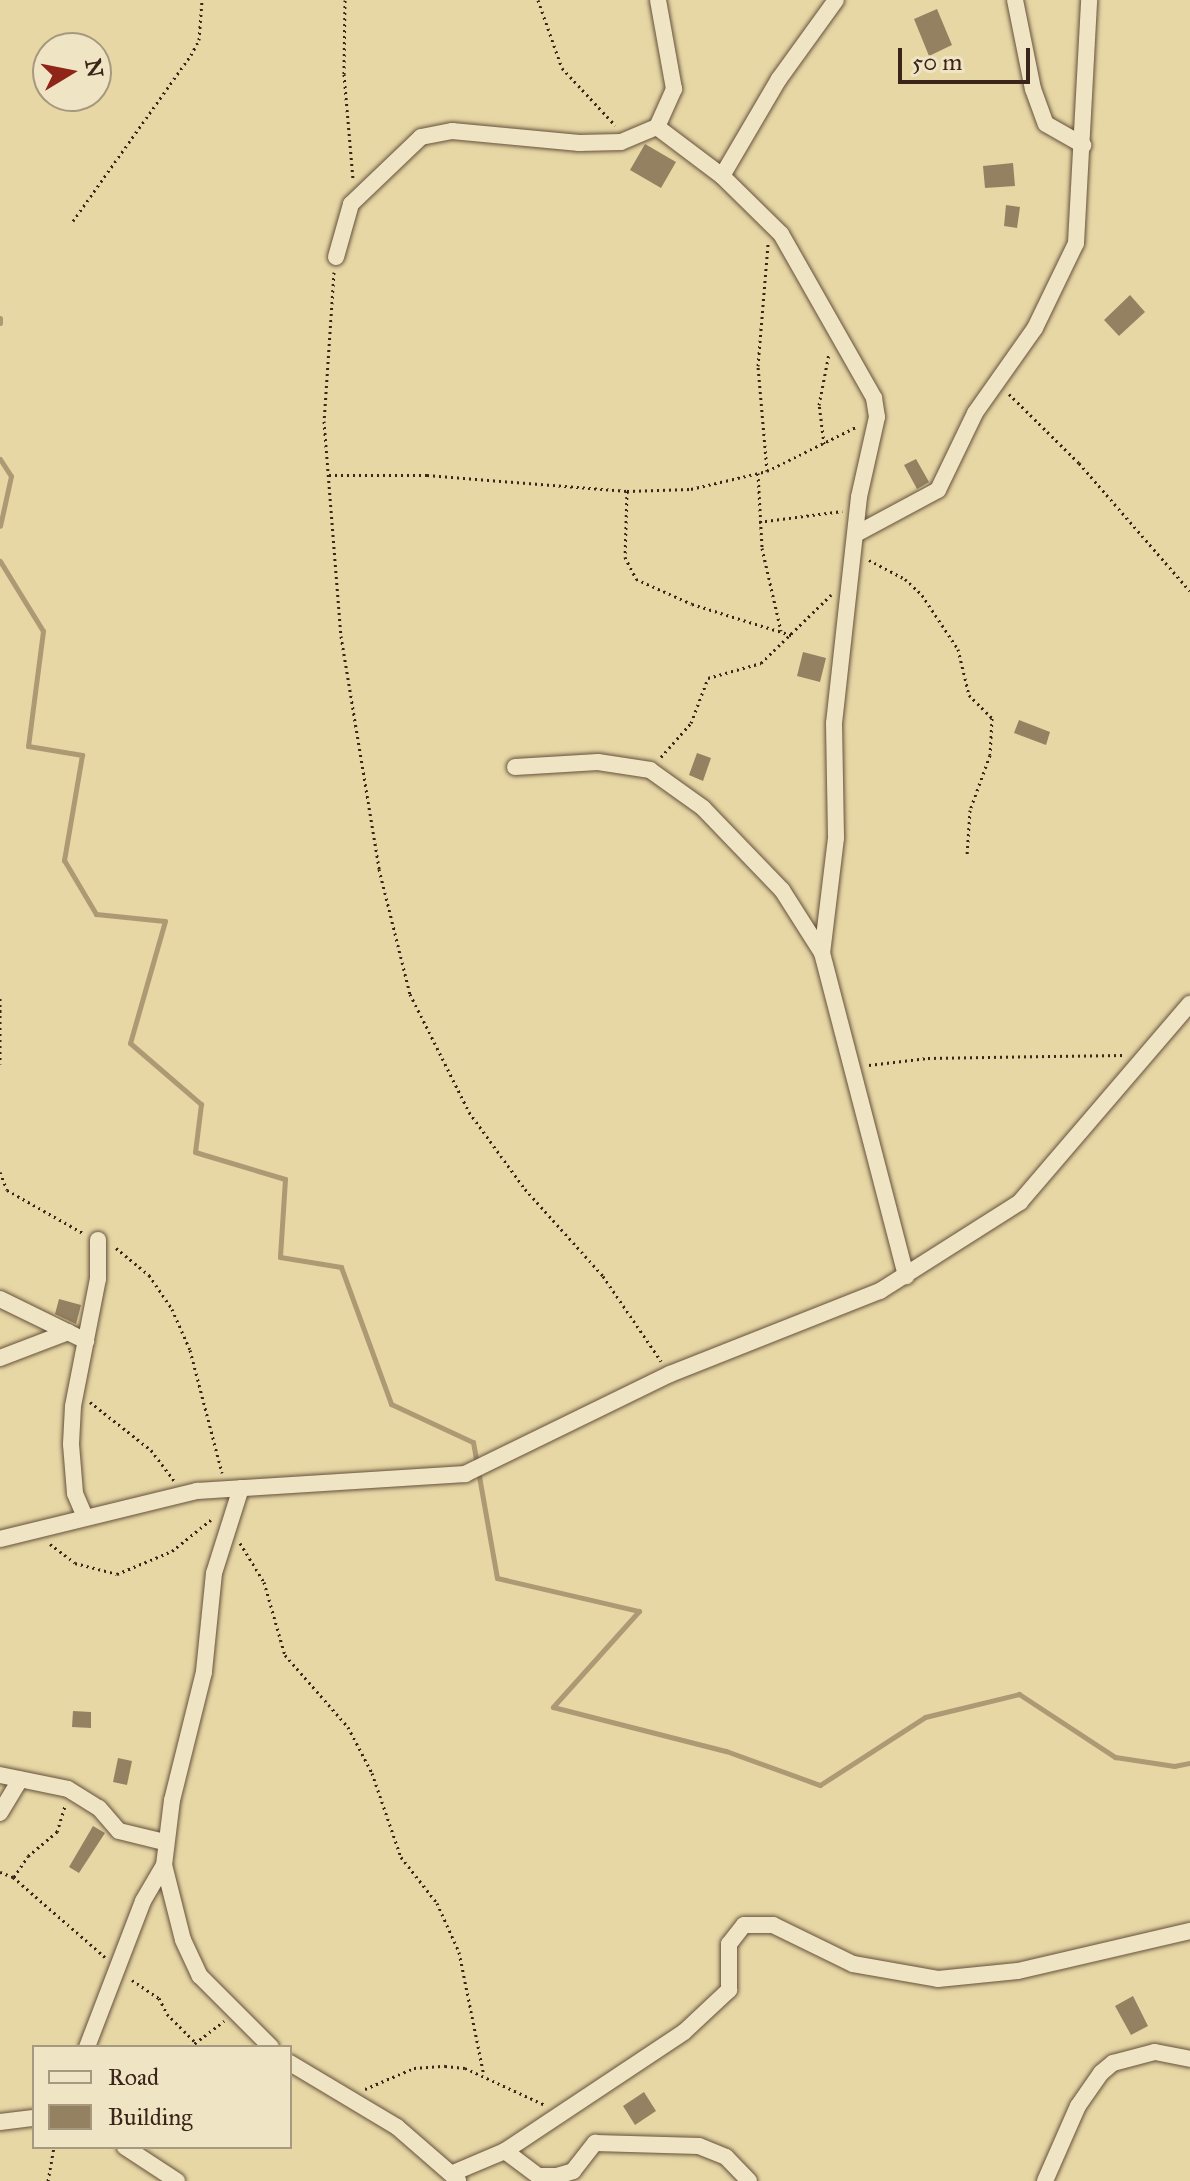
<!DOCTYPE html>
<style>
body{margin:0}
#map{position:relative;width:1190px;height:2181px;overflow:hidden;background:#e7d7a5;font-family:"IM FELL Great Primer",serif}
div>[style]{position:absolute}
.stream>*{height:5px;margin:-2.5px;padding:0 2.5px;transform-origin:2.5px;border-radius:2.5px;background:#ad9a75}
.building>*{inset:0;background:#948162}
.path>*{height:3px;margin-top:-1.5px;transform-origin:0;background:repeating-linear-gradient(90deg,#3b2419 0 2px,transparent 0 6px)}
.roads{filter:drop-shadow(0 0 2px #66513c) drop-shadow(0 0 2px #66513c)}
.minor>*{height:16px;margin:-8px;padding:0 8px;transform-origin:8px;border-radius:8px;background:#efe5c4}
span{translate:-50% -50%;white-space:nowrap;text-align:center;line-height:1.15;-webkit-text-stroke:6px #efe5c4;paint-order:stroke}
.legend{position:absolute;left:32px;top:2045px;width:260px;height:104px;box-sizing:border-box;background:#efe5c4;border:2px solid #a79880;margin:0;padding:10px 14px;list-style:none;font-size:24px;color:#3b2419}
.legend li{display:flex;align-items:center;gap:16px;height:40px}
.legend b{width:40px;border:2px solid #a79880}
.north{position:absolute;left:32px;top:32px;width:80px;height:80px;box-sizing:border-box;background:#efe5c4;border:2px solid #a79880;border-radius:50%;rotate:80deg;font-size:22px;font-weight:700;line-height:32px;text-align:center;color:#3b2419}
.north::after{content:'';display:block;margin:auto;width:28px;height:36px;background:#8f2418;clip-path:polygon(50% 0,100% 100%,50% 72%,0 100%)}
.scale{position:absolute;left:898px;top:48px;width:132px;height:36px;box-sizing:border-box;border:4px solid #3b2419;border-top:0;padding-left:10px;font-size:24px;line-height:28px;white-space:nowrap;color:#3b2419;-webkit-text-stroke:6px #efe5c4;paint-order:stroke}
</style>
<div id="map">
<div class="stream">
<div style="left:0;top:318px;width:5px;rotate:90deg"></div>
<div style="left:0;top:459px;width:20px;rotate:57deg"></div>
<div style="left:11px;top:476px;width:51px;rotate:102.4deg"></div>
<div style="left:0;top:561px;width:82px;rotate:58.4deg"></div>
<div style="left:43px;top:631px;width:116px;rotate:97.4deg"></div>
<div style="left:28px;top:746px;width:55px;rotate:9.5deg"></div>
<div style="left:82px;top:755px;width:107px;rotate:99.7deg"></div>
<div style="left:64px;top:860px;width:63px;rotate:59.3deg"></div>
<div style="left:96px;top:914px;width:69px;rotate:5.8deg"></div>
<div style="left:165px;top:921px;width:127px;rotate:106deg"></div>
<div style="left:130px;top:1043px;width:94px;rotate:40.7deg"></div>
<div style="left:201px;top:1104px;width:48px;rotate:97.1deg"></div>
<div style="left:195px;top:1152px;width:94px;rotate:16.7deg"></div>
<div style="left:285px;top:1179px;width:78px;rotate:93.7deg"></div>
<div style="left:280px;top:1257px;width:62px;rotate:9.3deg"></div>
<div style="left:341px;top:1267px;width:146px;rotate:69.9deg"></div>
<div style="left:391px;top:1404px;width:90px;rotate:24.9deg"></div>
<div style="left:473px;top:1442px;width:138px;rotate:80deg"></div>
<div style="left:497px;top:1578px;width:146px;rotate:13.1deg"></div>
<div style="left:639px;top:1611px;width:129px;rotate:131.9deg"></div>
<div style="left:553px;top:1707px;width:179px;rotate:14.3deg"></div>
<div style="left:726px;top:1751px;width:100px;rotate:19.9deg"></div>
<div style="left:820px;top:1785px;width:125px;rotate:-32.9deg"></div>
<div style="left:925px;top:1717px;width:97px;rotate:-13.7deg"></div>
<div style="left:1019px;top:1694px;width:115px;rotate:33.3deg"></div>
<div style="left:1115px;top:1757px;width:60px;rotate:8.7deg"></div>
<div style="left:1174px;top:1766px;width:16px;rotate:-11deg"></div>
</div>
<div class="building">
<div style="clip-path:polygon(937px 9px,952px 45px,929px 56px,914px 19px)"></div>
<div style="clip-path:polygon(645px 144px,676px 162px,661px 188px,630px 170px)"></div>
<div style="clip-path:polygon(1013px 163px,1015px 186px,985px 188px,983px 166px)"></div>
<div style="clip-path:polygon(1006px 205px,1020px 207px,1017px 228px,1004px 226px)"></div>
<div style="clip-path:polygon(1130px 295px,1145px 312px,1119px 336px,1104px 320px)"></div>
<div style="clip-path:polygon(916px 459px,929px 482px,917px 489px,904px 465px)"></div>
<div style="clip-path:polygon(803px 652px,826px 658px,820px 682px,797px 676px)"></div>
<div style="clip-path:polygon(1019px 720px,1050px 732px,1046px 745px,1014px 733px)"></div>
<div style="clip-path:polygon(697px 753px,711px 758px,703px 781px,689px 775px)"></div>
<div style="clip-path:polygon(59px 1299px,81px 1305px,76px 1324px,55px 1314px)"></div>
<div style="clip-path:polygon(73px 1711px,91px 1712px,91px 1728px,72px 1727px)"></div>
<div style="clip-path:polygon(118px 1758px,132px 1761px,127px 1785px,113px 1782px)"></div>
<div style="clip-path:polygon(93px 1826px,105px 1833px,79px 1873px,69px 1867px)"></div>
<div style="clip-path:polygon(1133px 1996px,1148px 2026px,1131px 2035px,1115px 2006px)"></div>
<div style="clip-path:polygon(644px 2092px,656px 2111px,635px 2125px,623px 2106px)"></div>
</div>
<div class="path">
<div style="left:345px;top:0;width:74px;rotate:90.8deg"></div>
<div style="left:344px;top:74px;width:106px;rotate:85.1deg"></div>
<div style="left:538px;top:0;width:72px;rotate:70.6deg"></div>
<div style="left:562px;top:68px;width:78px;rotate:47.1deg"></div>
<div style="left:73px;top:221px;width:204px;rotate:-54.6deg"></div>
<div style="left:191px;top:55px;width:17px;rotate:-62deg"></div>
<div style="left:199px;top:40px;width:40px;rotate:-85.7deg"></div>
<div style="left:334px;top:272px;width:149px;rotate:93.8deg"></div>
<div style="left:324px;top:421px;width:216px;rotate:85.5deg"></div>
<div style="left:341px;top:636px;width:236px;rotate:80.7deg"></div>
<div style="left:379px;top:869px;width:129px;rotate:76.1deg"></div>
<div style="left:410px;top:994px;width:132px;rotate:63.4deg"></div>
<div style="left:469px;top:1112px;width:95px;rotate:54deg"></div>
<div style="left:525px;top:1189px;width:117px;rotate:48.1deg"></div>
<div style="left:603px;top:1276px;width:103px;rotate:55.7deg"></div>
<div style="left:1009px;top:394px;width:98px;rotate:44.6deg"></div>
<div style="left:1079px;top:463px;width:169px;rotate:49.1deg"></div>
<div style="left:824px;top:444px;width:39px;rotate:-97deg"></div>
<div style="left:819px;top:405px;width:53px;rotate:-79.1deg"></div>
<div style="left:767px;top:471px;width:105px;rotate:-94.9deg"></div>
<div style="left:758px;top:366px;width:122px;rotate:-85.3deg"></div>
<div style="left:758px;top:473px;width:75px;rotate:86.9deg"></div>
<div style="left:762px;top:548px;width:85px;rotate:77.1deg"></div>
<div style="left:329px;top:475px;width:98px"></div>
<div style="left:427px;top:475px;width:201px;rotate:4.6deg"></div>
<div style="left:627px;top:491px;width:64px;rotate:-1.8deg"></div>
<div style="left:691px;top:489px;width:78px;rotate:-13.3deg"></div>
<div style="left:767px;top:471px;width:99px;rotate:-26.3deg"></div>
<div style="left:627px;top:491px;width:66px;rotate:91.7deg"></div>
<div style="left:625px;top:557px;width:25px;rotate:63deg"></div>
<div style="left:636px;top:579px;width:61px;rotate:24.1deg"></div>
<div style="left:692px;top:604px;width:107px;rotate:17.4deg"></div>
<div style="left:759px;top:522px;width:84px;rotate:-7.5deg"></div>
<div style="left:869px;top:560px;width:41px;rotate:27.8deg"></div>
<div style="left:905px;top:579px;width:23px;rotate:43deg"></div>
<div style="left:922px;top:595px;width:65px;rotate:56.3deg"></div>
<div style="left:958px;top:649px;width:47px;rotate:76.6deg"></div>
<div style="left:969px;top:695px;width:33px;rotate:45deg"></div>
<div style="left:992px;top:718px;width:37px;rotate:93deg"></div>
<div style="left:990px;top:755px;width:59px;rotate:110deg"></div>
<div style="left:970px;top:810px;width:45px;rotate:93.8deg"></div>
<div style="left:661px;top:757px;width:45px;rotate:-48.6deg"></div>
<div style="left:691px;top:723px;width:48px;rotate:-69.3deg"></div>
<div style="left:708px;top:678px;width:55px;rotate:-15.8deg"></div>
<div style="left:761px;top:663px;width:98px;rotate:-44.2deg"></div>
<div style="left:0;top:998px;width:66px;rotate:90deg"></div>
<div style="left:869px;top:1065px;width:59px;rotate:-6.8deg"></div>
<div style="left:928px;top:1058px;width:197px;rotate:-0.9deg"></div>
<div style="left:0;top:1172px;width:19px;rotate:69deg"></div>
<div style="left:7px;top:1190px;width:87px;rotate:29.5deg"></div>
<div style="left:116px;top:1248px;width:43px;rotate:39.3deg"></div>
<div style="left:149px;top:1275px;width:41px;rotate:55.9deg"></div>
<div style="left:172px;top:1309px;width:45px;rotate:66.3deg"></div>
<div style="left:190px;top:1350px;width:127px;rotate:75.4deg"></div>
<div style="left:90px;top:1402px;width:78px;rotate:38.2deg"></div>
<div style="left:151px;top:1450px;width:39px;rotate:53deg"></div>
<div style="left:240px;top:1543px;width:46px;rotate:58.4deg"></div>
<div style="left:264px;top:1582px;width:76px;rotate:74deg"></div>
<div style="left:285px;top:1655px;width:96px;rotate:48.8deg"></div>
<div style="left:348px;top:1727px;width:52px;rotate:62.4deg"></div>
<div style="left:372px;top:1773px;width:89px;rotate:71deg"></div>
<div style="left:401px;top:1857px;width:58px;rotate:52deg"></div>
<div style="left:437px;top:1903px;width:54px;rotate:65.8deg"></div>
<div style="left:459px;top:1952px;width:126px;rotate:78.6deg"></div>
<div style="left:50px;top:1544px;width:31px;rotate:37deg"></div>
<div style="left:75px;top:1563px;width:43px;rotate:14.7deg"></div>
<div style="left:117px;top:1574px;width:60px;rotate:-22.7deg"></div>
<div style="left:172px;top:1551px;width:53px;rotate:-38.8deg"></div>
<div style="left:0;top:1872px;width:14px;rotate:21deg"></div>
<div style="left:13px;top:1877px;width:122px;rotate:41deg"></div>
<div style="left:14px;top:1877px;width:25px;rotate:-56deg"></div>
<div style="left:28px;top:1856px;width:38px;rotate:-40deg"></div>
<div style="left:57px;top:1832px;width:28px;rotate:-73deg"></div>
<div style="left:132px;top:1980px;width:32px;rotate:34deg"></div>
<div style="left:159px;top:1998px;width:18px;rotate:63deg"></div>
<div style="left:167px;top:2014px;width:41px;rotate:45deg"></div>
<div style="left:190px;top:2047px;width:43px;rotate:-37.4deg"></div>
<div style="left:365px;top:2089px;width:53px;rotate:-23.2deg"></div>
<div style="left:414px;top:2068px;width:31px;rotate:-4deg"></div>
<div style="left:445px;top:2066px;width:20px;rotate:6deg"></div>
<div style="left:465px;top:2068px;width:88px;rotate:24.8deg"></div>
<div style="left:48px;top:2181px;width:35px;rotate:-80deg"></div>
</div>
<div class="roads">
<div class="minor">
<div style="left:1015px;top:0;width:91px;rotate:78.6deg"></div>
<div style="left:1033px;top:89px;width:37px;rotate:70deg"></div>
<div style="left:1046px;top:124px;width:43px;rotate:29.6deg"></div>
<div style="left:657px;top:127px;width:81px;rotate:37deg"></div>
<div style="left:722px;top:176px;width:83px;rotate:44.5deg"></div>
<div style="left:781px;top:234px;width:189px;rotate:60.4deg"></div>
<div style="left:874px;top:398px;width:19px;rotate:81deg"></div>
<div style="left:877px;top:417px;width:82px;rotate:102.7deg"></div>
<div style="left:859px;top:497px;width:227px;rotate:96.3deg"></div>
<div style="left:834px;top:723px;width:115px;rotate:89deg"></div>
<div style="left:836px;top:838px;width:116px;rotate:96.9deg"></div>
<div style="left:722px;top:176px;width:113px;rotate:-59.6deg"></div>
<div style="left:779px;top:79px;width:97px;rotate:-54.2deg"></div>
<div style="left:336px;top:257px;width:55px;rotate:-74.2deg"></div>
<div style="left:351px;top:204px;width:97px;rotate:-43.7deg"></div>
<div style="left:421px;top:137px;width:32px;rotate:-11deg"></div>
<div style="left:452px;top:131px;width:128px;rotate:5.4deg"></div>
<div style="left:579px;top:143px;width:42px;rotate:-1.4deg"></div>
<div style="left:621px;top:142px;width:39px;rotate:-23deg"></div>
<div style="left:657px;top:127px;width:42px;rotate:-65.9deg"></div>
<div style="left:674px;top:89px;width:90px;rotate:-100.2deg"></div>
<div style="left:856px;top:534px;width:93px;rotate:-28.2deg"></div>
<div style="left:938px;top:490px;width:85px;rotate:-64.3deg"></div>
<div style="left:975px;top:413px;width:104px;rotate:-54.8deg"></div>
<div style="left:1035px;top:328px;width:94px;rotate:-64.2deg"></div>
<div style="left:1076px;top:243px;width:243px;rotate:-86.9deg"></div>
<div style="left:515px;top:767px;width:83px;rotate:-3.4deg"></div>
<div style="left:598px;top:762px;width:53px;rotate:8.7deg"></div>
<div style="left:650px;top:770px;width:65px;rotate:35.6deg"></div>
<div style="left:703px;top:808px;width:114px;rotate:46.1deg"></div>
<div style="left:782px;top:890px;width:75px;rotate:57.6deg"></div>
<div style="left:822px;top:953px;width:334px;rotate:75.4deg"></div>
<div style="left:0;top:1299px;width:96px;rotate:26deg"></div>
<div style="left:0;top:1358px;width:73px;rotate:-20.9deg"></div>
<div style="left:241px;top:1488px;width:89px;rotate:107.6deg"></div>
<div style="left:214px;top:1573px;width:100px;rotate:95.8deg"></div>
<div style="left:204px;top:1672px;width:132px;rotate:104deg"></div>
<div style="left:172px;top:1800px;width:65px;rotate:97deg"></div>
<div style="left:164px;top:1865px;width:77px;rotate:75.8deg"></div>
<div style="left:183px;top:1940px;width:40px;rotate:65deg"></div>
<div style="left:200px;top:1976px;width:100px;rotate:45deg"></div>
<div style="left:85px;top:1517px;width:26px;rotate:-113deg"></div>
<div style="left:75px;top:1493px;width:49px;rotate:-94.7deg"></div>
<div style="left:71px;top:1444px;width:38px;rotate:-87deg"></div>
<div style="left:73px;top:1406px;width:129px;rotate:-78.9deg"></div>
<div style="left:98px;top:1279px;width:39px;rotate:-90deg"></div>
<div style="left:0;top:1539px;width:203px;rotate:-13.7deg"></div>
<div style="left:197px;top:1491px;width:269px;rotate:-3.6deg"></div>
<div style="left:465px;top:1474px;width:228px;rotate:-26deg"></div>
<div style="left:670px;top:1374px;width:226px;rotate:-21.6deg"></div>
<div style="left:880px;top:1291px;width:166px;rotate:-32.4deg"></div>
<div style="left:1020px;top:1202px;width:261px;rotate:-49.4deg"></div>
<div style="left:0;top:1775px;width:69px;rotate:11.6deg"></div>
<div style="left:68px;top:1789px;width:36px;rotate:32deg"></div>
<div style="left:99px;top:1808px;width:30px;rotate:49deg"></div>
<div style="left:119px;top:1831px;width:46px;rotate:13.7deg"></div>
<div style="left:0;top:1813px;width:39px;rotate:-59deg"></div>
<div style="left:87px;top:2047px;width:156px;rotate:-69deg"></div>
<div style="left:143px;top:1901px;width:42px;rotate:-59.7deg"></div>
<div style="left:290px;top:2063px;width:125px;rotate:30.9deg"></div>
<div style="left:397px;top:2127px;width:81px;rotate:41deg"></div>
<div style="left:0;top:2122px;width:34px;rotate:-7deg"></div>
<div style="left:125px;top:2147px;width:62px;rotate:33.2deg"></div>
<div style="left:505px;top:2151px;width:41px;rotate:37.1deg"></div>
<div style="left:538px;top:2176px;width:19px"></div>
<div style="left:557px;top:2176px;width:17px;rotate:-17deg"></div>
<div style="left:573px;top:2171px;width:36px;rotate:-52deg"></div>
<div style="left:595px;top:2143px;width:104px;rotate:1.7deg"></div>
<div style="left:699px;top:2146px;width:29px;rotate:22deg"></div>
<div style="left:726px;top:2157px;width:33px;rotate:46deg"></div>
<div style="left:453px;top:2173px;width:56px;rotate:-22.9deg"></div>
<div style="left:505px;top:2151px;width:215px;rotate:-33.6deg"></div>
<div style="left:684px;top:2032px;width:62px;rotate:-43deg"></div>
<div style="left:729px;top:1990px;width:46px;rotate:-90deg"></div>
<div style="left:729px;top:1944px;width:24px;rotate:-52deg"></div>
<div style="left:744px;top:1925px;width:29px"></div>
<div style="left:773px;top:1925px;width:89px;rotate:26deg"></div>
<div style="left:853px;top:1964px;width:86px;rotate:10deg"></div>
<div style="left:938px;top:1979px;width:80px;rotate:-5.7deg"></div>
<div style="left:1018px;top:1971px;width:177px;rotate:-13.1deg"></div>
<div style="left:1045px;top:2181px;width:82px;rotate:-66.3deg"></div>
<div style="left:1078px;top:2106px;width:40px;rotate:-55.1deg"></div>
<div style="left:1101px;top:2073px;width:16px;rotate:-40deg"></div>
<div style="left:1113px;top:2063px;width:43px;rotate:-14.7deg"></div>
<div style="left:1155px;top:2052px;width:36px;rotate:11deg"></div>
</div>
</div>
<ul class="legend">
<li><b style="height:10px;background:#efe5c4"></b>Road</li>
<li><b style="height:22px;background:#948162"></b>Building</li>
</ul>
<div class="north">N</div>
<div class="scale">50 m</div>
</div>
